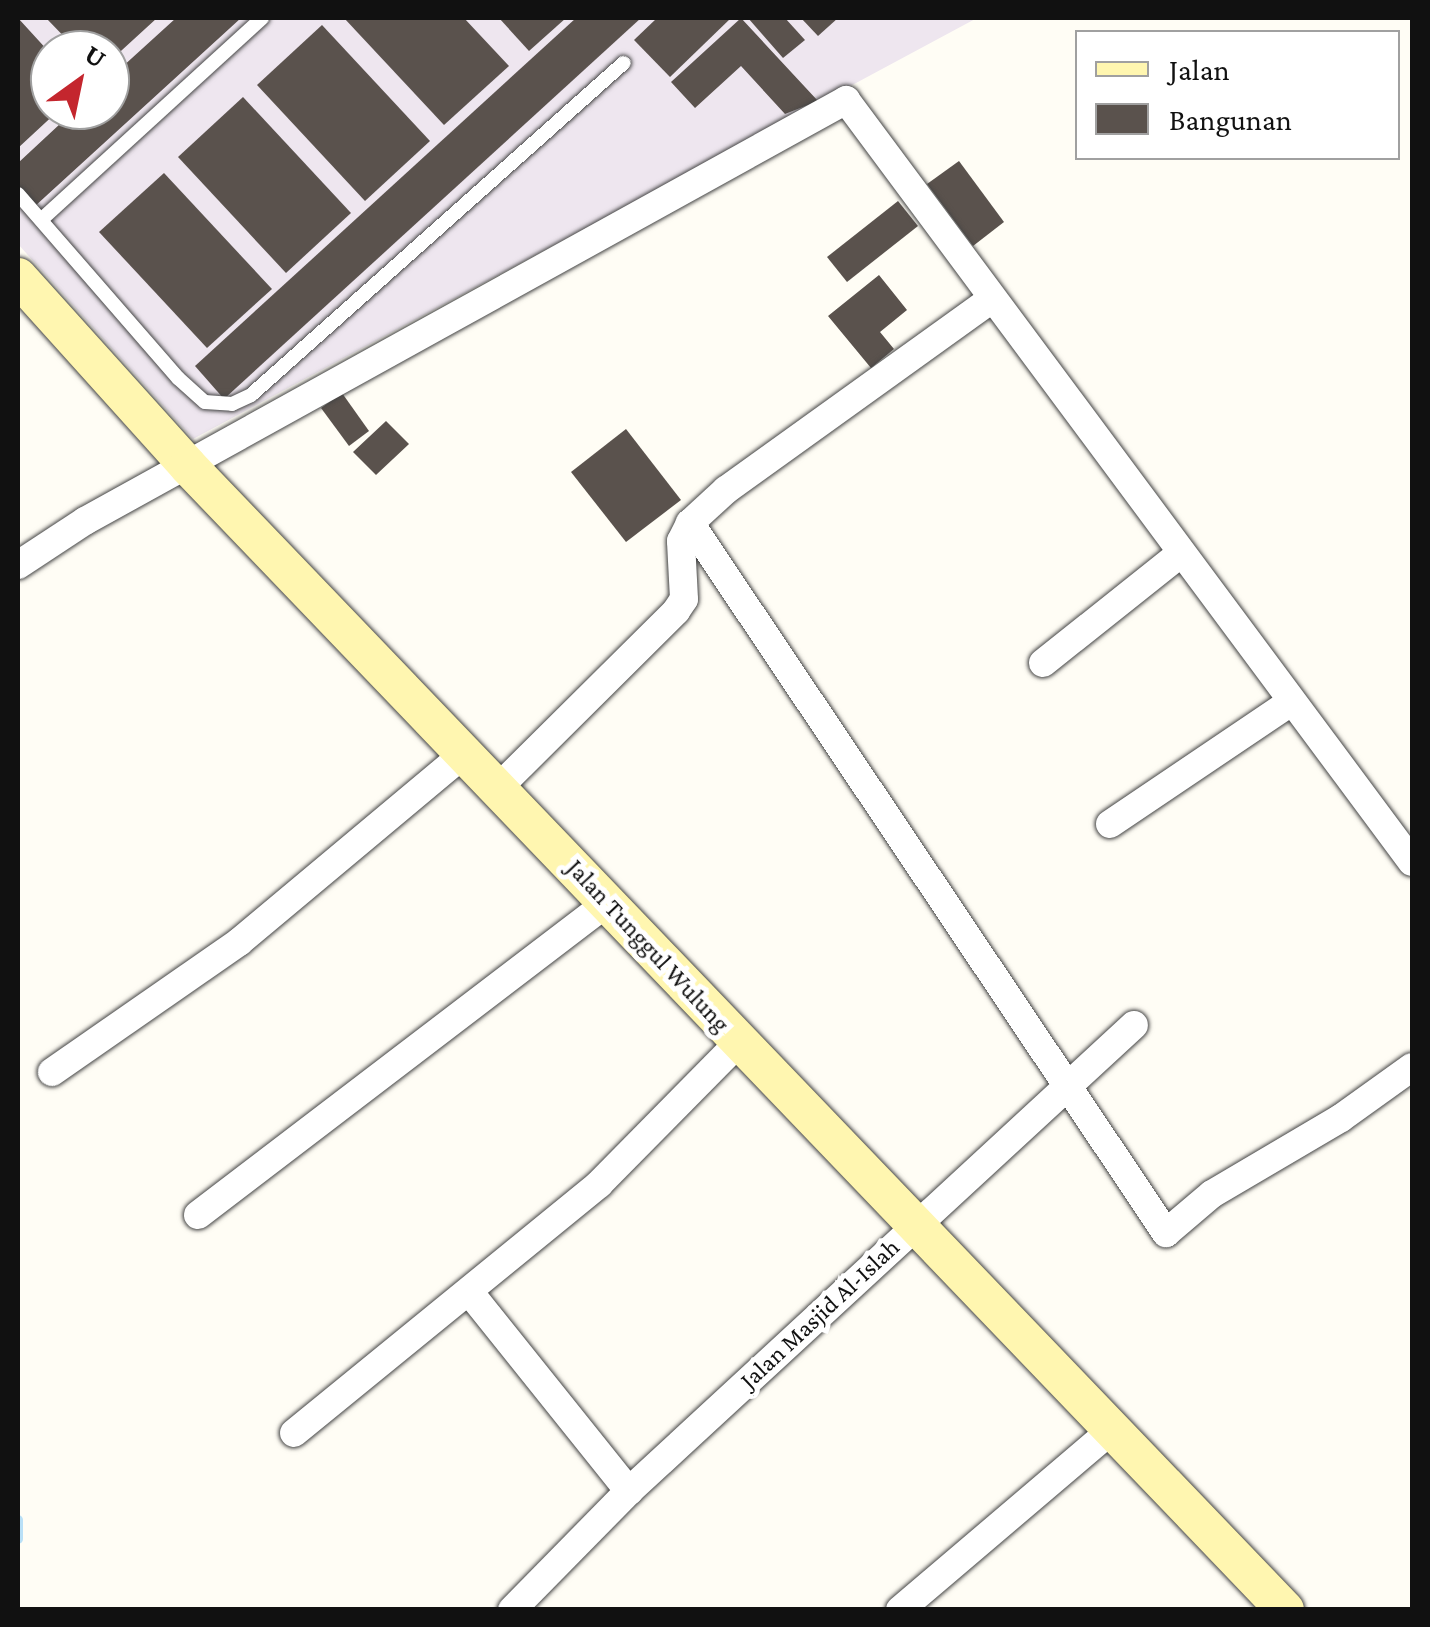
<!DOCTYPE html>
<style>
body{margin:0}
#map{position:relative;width:1430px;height:1627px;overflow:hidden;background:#fffdf5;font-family:"Crimson Pro",serif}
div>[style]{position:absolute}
.industrial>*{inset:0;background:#eee6ef}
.stream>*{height:10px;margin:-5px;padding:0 5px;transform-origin:5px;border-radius:5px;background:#b9e0f7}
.building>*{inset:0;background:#5a524d}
.roads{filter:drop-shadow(0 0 2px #444) drop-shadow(0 0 2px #444)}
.lane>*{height:14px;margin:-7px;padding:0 7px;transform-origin:7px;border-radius:7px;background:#fff}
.street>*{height:28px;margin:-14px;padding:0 14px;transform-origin:14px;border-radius:14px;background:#fff}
.secondary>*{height:38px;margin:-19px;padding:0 19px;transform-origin:19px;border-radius:19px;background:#fff6b0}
span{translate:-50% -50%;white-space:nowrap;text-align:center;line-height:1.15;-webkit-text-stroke:10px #fff;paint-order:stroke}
.street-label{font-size:25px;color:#111}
.frame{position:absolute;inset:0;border:20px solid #111;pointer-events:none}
.legend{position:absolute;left:1075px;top:30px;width:325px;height:130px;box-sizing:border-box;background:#fff;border:2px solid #a0a0a0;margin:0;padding:12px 18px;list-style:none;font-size:30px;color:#111}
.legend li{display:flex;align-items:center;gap:20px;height:50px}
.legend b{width:50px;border:2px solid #a0a0a0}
.north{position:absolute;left:30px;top:30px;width:100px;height:100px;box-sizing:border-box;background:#fff;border:2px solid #a0a0a0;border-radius:50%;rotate:33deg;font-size:28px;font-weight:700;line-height:40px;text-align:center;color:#111}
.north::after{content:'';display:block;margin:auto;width:35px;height:45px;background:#c4262e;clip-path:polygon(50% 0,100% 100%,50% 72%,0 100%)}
</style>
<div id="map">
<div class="industrial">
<div style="clip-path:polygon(evenodd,18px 18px,977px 18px,193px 439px,18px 244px,18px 18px,50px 50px,110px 50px,110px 110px,50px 110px,50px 50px)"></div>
</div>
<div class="stream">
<div style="left:18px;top:1520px;width:19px;rotate:90deg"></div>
</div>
<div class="building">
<div style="clip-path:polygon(18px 18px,50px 53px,50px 110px,59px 110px,18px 148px)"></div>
<div style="clip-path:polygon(46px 18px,157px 18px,110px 61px,110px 50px,77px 50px)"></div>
<div style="clip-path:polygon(176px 18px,241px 18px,34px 207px,18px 189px,18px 163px,75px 110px,110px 110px,110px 78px)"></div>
<div style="clip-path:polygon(344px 18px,464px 18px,509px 66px,444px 125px)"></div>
<div style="clip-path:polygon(499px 18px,566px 18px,529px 51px)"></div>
<div style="clip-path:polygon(576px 18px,641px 18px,224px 399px,195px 366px)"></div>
<div style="clip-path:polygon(657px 18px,731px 18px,670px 77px,634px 40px)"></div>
<div style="clip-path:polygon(741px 18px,818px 101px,785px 114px,741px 66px,695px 108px,671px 82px)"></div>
<div style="clip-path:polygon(748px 18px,785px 18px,805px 40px,783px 58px)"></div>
<div style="clip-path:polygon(801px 18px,838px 18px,818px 36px)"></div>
<div style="clip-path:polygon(322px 25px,430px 141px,365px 201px,257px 85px)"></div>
<div style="clip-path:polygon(243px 97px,351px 213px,286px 273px,178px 157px)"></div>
<div style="clip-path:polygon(959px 161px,1004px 222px,973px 246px,927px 184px)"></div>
<div style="clip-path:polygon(164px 173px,272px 289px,207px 348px,99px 232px)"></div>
<div style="clip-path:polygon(898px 201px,918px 226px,847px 282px,827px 257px)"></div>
<div style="clip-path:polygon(879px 275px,907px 310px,880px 332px,894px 349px,871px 368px,828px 316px)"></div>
<div style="clip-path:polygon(342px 393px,369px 431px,349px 446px,321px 408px)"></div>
<div style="clip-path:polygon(386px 421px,409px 444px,376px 475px,353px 452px)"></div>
<div style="clip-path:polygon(626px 429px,681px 500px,626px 542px,571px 472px)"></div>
</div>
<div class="roads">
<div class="lane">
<div style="left:18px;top:194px;width:244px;rotate:49deg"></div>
<div style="left:178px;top:378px;width:36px;rotate:42deg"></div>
<div style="left:205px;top:402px;width:27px;rotate:4deg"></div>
<div style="left:232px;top:404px;width:21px;rotate:-25deg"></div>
<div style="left:251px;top:395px;width:499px;rotate:-41.7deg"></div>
<div style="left:42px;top:219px;width:298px;rotate:-42.4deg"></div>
</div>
<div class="street">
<div style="left:690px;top:523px;width:855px;rotate:56.16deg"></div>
<div style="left:1166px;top:1233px;width:60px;rotate:-40.3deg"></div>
<div style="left:1212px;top:1194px;width:150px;rotate:-30.5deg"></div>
<div style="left:1341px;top:1118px;width:87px;rotate:-35.7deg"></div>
<div style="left:18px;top:565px;width:80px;rotate:-33.3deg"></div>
<div style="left:85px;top:521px;width:870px;rotate:-28.95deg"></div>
<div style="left:846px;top:100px;width:949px;rotate:53.4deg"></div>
<div style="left:1043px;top:663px;width:175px;rotate:-38.5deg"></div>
<div style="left:498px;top:788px;width:251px;rotate:-44.8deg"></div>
<div style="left:676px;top:611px;width:14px;rotate:-56deg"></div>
<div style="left:684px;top:599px;width:58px;rotate:-93deg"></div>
<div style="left:681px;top:541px;width:20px;rotate:-63deg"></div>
<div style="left:690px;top:523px;width:49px;rotate:-42.5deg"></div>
<div style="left:726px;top:490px;width:325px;rotate:-35.7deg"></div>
<div style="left:1110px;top:824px;width:218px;rotate:-34deg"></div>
<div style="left:52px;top:1072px;width:228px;rotate:-34.8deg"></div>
<div style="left:239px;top:942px;width:295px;rotate:-39.9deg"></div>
<div style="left:198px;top:1215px;width:514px;rotate:-37.34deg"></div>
<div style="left:471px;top:1294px;width:253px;rotate:51.3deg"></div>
<div style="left:294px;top:1433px;width:394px;rotate:-39.2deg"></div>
<div style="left:599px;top:1184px;width:199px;rotate:-45.4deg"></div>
<div style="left:512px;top:1610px;width:167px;rotate:-45.5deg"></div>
<div style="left:629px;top:1491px;width:687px;rotate:-42.7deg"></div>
<div style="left:900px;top:1610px;width:280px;rotate:-40.4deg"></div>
</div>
<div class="secondary">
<div style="left:18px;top:277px;width:254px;rotate:48deg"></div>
<div style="left:188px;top:466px;width:1585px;rotate:46.2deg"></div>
</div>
</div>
<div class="street-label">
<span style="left:648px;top:946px;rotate:47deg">Jalan Tunggul Wulung</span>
<span style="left:820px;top:1314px;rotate:-43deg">Jalan Masjid Al-Islah</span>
</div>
<div class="frame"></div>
<ul class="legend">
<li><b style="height:12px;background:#fff6b0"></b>Jalan</li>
<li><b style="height:28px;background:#5a524d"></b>Bangunan</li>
</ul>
<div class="north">U</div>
</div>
